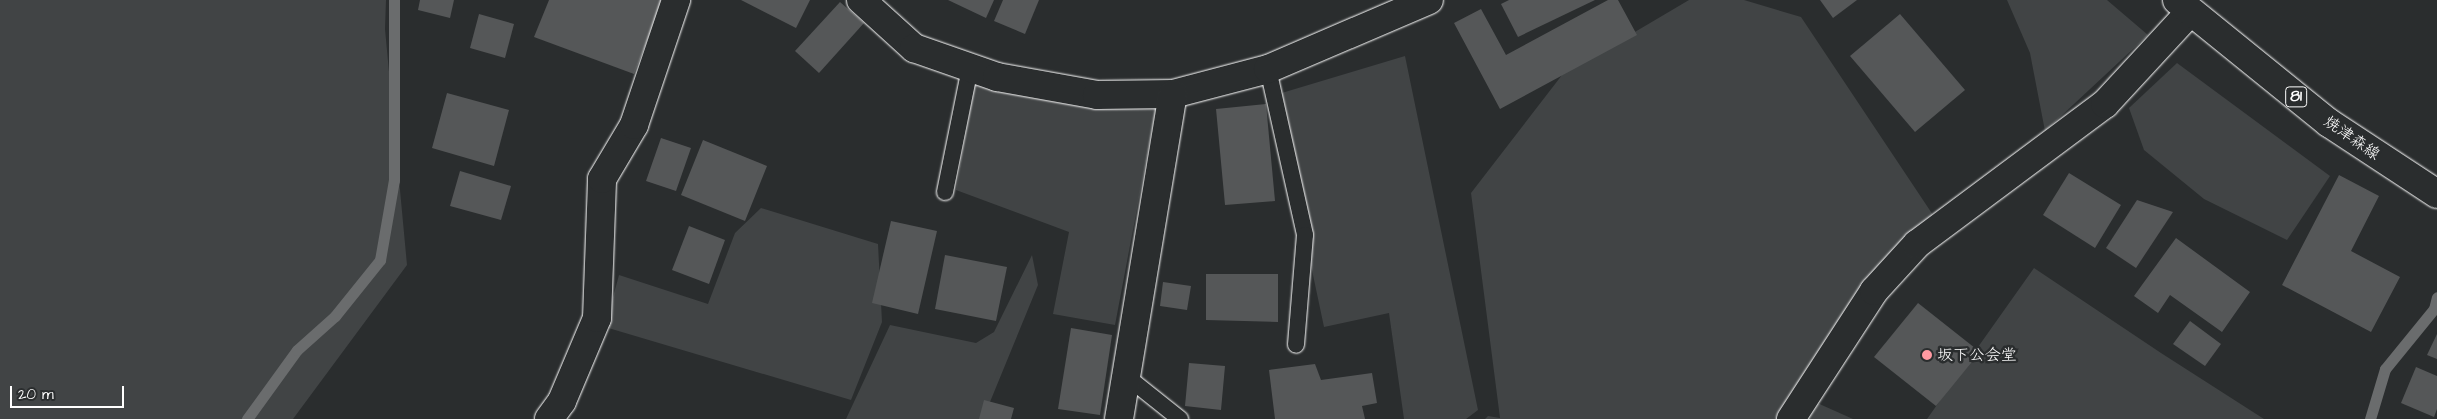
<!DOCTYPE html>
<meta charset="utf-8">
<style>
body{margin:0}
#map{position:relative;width:2437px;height:419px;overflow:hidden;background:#2a2d2e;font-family:"Architects Daughter","Klee One",sans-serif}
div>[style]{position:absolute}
.green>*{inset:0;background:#414445}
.stream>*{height:11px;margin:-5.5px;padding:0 5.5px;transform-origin:5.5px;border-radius:5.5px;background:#6a6c6d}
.building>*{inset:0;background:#555758}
.roads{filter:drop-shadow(0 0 1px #fff) drop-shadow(0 0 1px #fff)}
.lane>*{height:16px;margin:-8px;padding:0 8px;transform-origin:8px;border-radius:8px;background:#2a2d2e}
.street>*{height:28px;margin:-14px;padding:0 14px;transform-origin:14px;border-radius:14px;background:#2a2d2e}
.primary>*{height:28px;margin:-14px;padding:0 14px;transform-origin:14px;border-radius:14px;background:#2a2d2e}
.dots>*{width:14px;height:14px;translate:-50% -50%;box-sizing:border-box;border:2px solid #2a2d2e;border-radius:50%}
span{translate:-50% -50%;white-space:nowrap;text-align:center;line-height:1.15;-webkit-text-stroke:5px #2a2d2e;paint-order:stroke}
.shield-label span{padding:1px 4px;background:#2a2d2e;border:1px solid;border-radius:4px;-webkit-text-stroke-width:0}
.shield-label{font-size:15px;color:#fff;font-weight:700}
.street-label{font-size:16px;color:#fff}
.poi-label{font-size:16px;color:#fff}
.left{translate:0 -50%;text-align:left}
.scale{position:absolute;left:10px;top:386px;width:114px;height:22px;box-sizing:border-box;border:2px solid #fff;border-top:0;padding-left:6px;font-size:15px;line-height:18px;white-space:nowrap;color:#fff;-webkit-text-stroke:4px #2a2d2e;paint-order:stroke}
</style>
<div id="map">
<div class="green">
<div style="clip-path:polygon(0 0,386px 0,385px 29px,407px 265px,293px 419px,0 419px)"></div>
<div style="clip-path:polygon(1689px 0,1744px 0,1801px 17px,1935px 218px,1811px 364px,1777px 419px,1485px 419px,1488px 416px,1500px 418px,1471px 193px,1562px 75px)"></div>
<div style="clip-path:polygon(2007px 0,2107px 0,2148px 35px,2045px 131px,2030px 53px)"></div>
<div style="clip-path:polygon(1405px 56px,1478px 410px,1466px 419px,1404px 419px,1389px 313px,1324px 327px,1275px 95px)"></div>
<div style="clip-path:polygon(2177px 63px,2330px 176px,2287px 240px,2204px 199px,2144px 150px,2129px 108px)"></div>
<div style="clip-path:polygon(974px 85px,1156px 108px,1115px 325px,1053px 314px,1069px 232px,956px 190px)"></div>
<div style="clip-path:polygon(761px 208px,878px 244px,882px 322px,851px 400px,605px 327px,619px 275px,708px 304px,735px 233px)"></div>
<div style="clip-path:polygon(1032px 255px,1038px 285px,983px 419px,846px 419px,890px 325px,976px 343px,994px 332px)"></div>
<div style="clip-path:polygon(2034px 268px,2161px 353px,2264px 419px,1927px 419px)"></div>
<div style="clip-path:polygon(1815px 402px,1853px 419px,1806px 419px)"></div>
</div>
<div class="stream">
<div style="left:247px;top:419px;width:85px;rotate:-54.1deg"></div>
<div style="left:297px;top:350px;width:51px;rotate:-41.8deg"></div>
<div style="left:335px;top:316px;width:72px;rotate:-51.2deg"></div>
<div style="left:380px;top:260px;width:81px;rotate:-80.1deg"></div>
<div style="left:394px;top:180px;width:180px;rotate:-90deg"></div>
<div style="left:2370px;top:419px;width:52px;rotate:-73.3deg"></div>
<div style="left:2385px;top:369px;width:77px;rotate:-50.8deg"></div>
<div style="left:2434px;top:309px;width:12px;rotate:-76deg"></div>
</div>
<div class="building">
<div style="clip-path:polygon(420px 0,454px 0,450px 18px,418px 10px)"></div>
<div style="clip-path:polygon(549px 0,663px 0,634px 74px,534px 37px)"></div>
<div style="clip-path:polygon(741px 0,810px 0,796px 28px)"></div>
<div style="clip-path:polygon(948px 0,994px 0,986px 18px)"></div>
<div style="clip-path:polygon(1003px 0,1039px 0,1025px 34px,994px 21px)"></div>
<div style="clip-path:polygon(1509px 0,1595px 0,1518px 37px,1501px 4px)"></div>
<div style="clip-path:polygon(1608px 0,1618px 0,1637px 35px,1500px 109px,1454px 23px,1481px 9px,1506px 55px)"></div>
<div style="clip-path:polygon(1820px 0,1857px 0,1833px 18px)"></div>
<div style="clip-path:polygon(840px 2px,864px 23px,819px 73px,795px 51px)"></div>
<div style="clip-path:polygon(479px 14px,514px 24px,505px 58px,470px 48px)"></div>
<div style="clip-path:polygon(1900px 14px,1965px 90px,1915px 132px,1850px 56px)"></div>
<div style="clip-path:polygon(447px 93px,509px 110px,494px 166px,432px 148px)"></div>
<div style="clip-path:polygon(1266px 104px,1275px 201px,1225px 205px,1216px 109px)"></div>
<div style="clip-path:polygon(661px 138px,691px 148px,676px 191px,646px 181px)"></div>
<div style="clip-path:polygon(703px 140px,767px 166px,745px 221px,681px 195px)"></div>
<div style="clip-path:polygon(460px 171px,511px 186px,501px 220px,450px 206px)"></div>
<div style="clip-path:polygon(2069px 173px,2121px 205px,2095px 248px,2043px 215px)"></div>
<div style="clip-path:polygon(2339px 175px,2379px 196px,2351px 251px,2400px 277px,2371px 332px,2282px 285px)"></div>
<div style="clip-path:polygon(2137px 200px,2173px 212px,2136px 268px,2106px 248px)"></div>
<div style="clip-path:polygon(891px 221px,937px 231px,918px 314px,872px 303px)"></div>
<div style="clip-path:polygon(689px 226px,725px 240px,709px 284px,672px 270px)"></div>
<div style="clip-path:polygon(2176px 238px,2250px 292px,2222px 332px,2170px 295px,2158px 313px,2134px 296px)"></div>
<div style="clip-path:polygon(945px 255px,1007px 267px,996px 321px,935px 309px)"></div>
<div style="clip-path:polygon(1206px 274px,1278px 274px,1278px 322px,1206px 320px)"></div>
<div style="clip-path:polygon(1163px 282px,1191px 286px,1187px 310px,1160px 306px)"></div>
<div style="clip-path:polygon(1918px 303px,1980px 352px,1936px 406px,1874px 357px)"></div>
<div style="clip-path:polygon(2190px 321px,2221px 344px,2205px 366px,2173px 344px)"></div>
<div style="clip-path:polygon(1071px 328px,1112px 335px,1100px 415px,1058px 409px)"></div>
<div style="clip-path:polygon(2437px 334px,2437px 359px,2427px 355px)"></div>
<div style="clip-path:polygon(1189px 363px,1225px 366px,1221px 410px,1185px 406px)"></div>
<div style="clip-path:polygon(1315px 364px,1321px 380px,1372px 373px,1377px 403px,1362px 406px,1365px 419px,1275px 419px,1269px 370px)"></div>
<div style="clip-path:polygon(2416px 367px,2437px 376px,2437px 409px,2434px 417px,2401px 403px)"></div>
<div style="clip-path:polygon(984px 400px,1014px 408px,1011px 419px,979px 419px)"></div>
</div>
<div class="roads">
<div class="lane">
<div style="left:1268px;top:69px;width:170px;rotate:77.4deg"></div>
<div style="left:1305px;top:235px;width:110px;rotate:94.7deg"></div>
<div style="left:945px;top:192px;width:126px;rotate:-78.6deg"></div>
<div style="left:1126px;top:376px;width:69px;rotate:38.5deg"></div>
</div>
<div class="street">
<div style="left:861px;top:0;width:72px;rotate:42.2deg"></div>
<div style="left:914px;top:48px;width:88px;rotate:19.3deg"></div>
<div style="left:997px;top:77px;width:102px;rotate:10.2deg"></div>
<div style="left:1097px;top:95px;width:76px;rotate:-0.8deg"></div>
<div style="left:1173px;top:94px;width:98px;rotate:-14.7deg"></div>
<div style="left:1268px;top:69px;width:175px;rotate:-23.2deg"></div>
<div style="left:549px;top:419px;width:22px;rotate:-54deg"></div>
<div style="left:562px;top:401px;width:90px;rotate:-67.1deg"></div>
<div style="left:597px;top:318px;width:139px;rotate:-87.9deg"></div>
<div style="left:602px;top:179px;width:63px;rotate:-59.3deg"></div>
<div style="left:634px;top:125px;width:132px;rotate:-71.4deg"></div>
<div style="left:1119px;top:419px;width:329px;rotate:-80.6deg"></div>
<div style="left:1791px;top:419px;width:153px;rotate:-57deg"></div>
<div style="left:1874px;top:291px;width:64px;rotate:-47.5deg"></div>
<div style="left:1917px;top:244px;width:234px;rotate:-36.7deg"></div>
<div style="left:2105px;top:104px;width:125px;rotate:-47.3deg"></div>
</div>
<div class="primary">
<div style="left:2177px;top:0;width:196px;rotate:39deg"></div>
<div style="left:2329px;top:123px;width:129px;rotate:33.3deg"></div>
</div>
</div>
<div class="dots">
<div style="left:1927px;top:355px;background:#ff9aa2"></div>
</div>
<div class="shield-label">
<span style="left:2296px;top:97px">81</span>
</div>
<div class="street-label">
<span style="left:2352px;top:138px;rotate:35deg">焼津森線</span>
</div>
<div class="poi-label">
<span class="left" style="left:1937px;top:355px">坂下公会堂</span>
</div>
<div class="scale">20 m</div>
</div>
